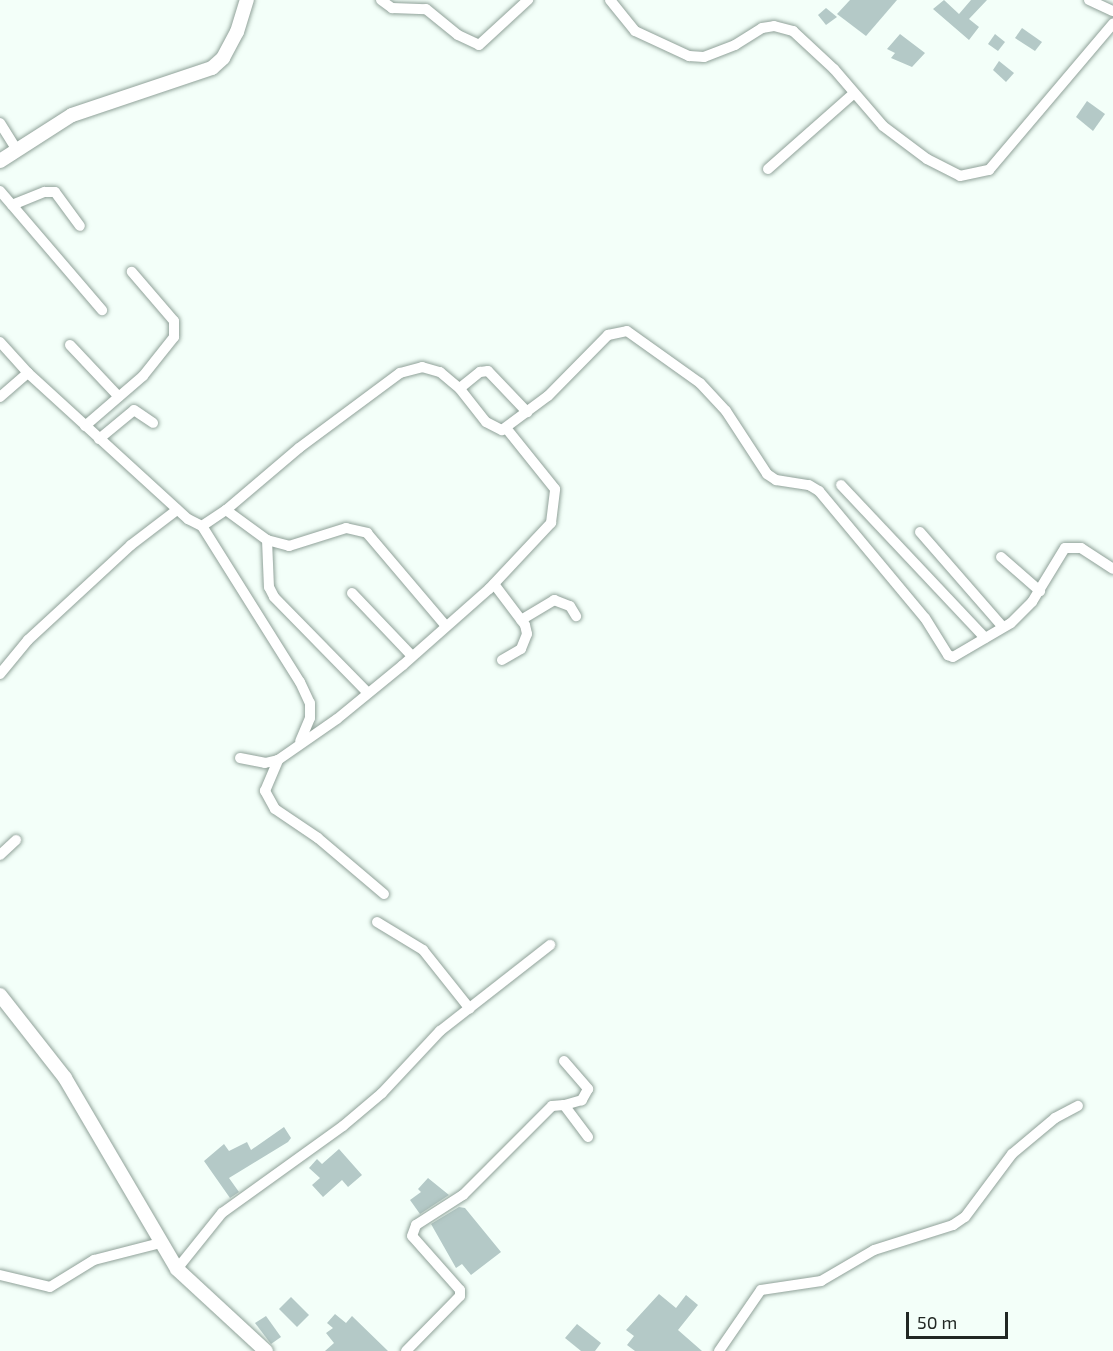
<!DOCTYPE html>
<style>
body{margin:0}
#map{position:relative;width:1113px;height:1351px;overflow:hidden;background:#f3fff9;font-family:"Exo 2",sans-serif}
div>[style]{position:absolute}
.building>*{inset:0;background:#b4c9c7}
.roads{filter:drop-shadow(0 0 2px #90a299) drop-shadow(0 0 2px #90a299)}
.minor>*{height:10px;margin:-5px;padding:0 5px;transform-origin:5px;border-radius:5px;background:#fff}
.tertiary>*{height:14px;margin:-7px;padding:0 7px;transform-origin:7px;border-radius:7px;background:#fff}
span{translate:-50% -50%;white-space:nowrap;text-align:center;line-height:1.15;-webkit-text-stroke:4.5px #f3fff9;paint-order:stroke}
.scale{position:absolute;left:906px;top:1312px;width:102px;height:27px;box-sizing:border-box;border:3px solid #212824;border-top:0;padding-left:8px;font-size:18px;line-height:21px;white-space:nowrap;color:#212824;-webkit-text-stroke:4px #f3fff9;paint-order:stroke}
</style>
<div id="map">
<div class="building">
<div style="clip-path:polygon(850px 0,897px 0,866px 36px,837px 14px)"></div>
<div style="clip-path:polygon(944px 0,959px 14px,971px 0,987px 0,969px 19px,979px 27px,969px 40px,933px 9px)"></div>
<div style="clip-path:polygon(826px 8px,837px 17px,826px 25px,818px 15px)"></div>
<div style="clip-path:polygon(1022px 28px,1042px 42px,1035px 51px,1015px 38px)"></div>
<div style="clip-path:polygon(900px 34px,925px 53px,912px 67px,891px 58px,895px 53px,887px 49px)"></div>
<div style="clip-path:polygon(995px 34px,1005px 42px,998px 51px,988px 44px)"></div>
<div style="clip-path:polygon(999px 61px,1014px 73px,1006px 82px,993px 70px)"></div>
<div style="clip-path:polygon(1087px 101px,1105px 114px,1093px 131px,1076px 117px)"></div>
<div style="clip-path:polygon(284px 1127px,291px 1138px,288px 1142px,229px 1178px,239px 1192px,230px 1198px,204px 1161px,224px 1144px,229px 1151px,247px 1142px,251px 1150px)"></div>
<div style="clip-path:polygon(339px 1149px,362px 1175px,348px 1187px,342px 1180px,323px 1197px,312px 1185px,320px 1178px,309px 1168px,317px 1159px,322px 1164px)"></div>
<div style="clip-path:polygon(428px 1178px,449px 1195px,420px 1214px,410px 1200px,421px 1192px,418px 1189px)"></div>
<div style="clip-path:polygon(459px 1207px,465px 1208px,501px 1252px,471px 1275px,462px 1264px,456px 1268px,431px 1224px)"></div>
<div style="clip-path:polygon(659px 1294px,676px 1308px,686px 1295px,698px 1305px,678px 1330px,702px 1351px,635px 1351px,627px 1345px,634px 1336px,626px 1330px)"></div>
<div style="clip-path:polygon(291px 1297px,309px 1315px,297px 1327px,279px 1309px)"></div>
<div style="clip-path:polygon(335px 1314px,346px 1323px,352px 1316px,388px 1351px,325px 1351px,334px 1343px,326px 1333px,333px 1328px,327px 1323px)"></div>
<div style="clip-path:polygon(266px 1316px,281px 1337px,271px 1344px,255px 1323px)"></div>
<div style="clip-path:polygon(577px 1324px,601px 1343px,595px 1351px,581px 1351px,565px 1338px)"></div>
</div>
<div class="roads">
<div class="minor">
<div style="left:381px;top:0;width:14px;rotate:36deg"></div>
<div style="left:392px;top:8px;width:34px;rotate:2deg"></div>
<div style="left:426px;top:9px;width:41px;rotate:39.1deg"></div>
<div style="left:458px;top:35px;width:23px;rotate:25deg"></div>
<div style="left:479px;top:45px;width:67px;rotate:-42.6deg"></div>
<div style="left:610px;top:0;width:40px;rotate:51deg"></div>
<div style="left:635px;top:31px;width:60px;rotate:24.8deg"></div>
<div style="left:689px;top:56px;width:15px;rotate:4deg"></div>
<div style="left:704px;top:57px;width:33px;rotate:-21deg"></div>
<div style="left:735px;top:45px;width:32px;rotate:-32deg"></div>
<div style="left:762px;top:28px;width:12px;rotate:-9deg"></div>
<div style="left:774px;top:26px;width:20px;rotate:15deg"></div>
<div style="left:793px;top:31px;width:56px;rotate:42.8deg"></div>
<div style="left:834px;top:69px;width:75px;rotate:49.3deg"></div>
<div style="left:883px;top:126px;width:55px;rotate:36.9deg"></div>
<div style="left:927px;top:159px;width:37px;rotate:27deg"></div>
<div style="left:960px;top:176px;width:30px;rotate:-12deg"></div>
<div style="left:989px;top:170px;width:192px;rotate:-49.7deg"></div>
<div style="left:1089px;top:0;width:26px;rotate:25deg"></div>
<div style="left:0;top:123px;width:32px;rotate:58deg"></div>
<div style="left:768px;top:169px;width:113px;rotate:-41.4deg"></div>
<div style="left:0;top:191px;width:157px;rotate:49.4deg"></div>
<div style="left:12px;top:205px;width:35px;rotate:-22deg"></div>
<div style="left:45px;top:192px;width:10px"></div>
<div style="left:55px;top:192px;width:42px;rotate:53.7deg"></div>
<div style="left:0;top:342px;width:42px;rotate:47.9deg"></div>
<div style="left:28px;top:373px;width:217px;rotate:42.4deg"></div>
<div style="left:188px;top:519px;width:16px;rotate:27deg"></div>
<div style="left:202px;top:526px;width:29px;rotate:-34deg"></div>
<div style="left:226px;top:510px;width:51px;rotate:36.2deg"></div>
<div style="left:267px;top:540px;width:47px;rotate:87.6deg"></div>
<div style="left:269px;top:587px;width:11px;rotate:63deg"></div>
<div style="left:274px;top:597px;width:134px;rotate:45.6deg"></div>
<div style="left:70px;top:345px;width:71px;rotate:46.7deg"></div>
<div style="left:460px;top:388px;width:26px;rotate:-39deg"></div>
<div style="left:480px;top:372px;width:8px;rotate:-7deg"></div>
<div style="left:488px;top:371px;width:57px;rotate:46.4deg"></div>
<div style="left:0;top:397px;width:37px;rotate:-41deg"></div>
<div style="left:85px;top:426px;width:77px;rotate:-40.8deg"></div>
<div style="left:143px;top:376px;width:50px;rotate:-51.5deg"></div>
<div style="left:174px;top:337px;width:16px;rotate:-90deg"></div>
<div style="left:174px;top:321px;width:65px;rotate:-130.6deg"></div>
<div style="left:99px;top:439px;width:45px;rotate:-39.6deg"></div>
<div style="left:134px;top:410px;width:23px;rotate:34deg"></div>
<div style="left:841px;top:485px;width:210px;rotate:46.7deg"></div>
<div style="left:226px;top:510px;width:96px;rotate:-40.3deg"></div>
<div style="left:299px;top:448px;width:126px;rotate:-36.6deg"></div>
<div style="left:400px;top:373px;width:23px;rotate:-15deg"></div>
<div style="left:422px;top:367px;width:19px;rotate:16deg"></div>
<div style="left:440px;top:372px;width:26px;rotate:40deg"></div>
<div style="left:460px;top:389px;width:42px;rotate:51.8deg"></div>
<div style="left:486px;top:422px;width:18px;rotate:27deg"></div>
<div style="left:502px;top:430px;width:57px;rotate:-36.5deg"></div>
<div style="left:548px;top:396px;width:86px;rotate:-45.5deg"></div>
<div style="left:608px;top:335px;width:19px;rotate:-12deg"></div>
<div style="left:627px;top:331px;width:90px;rotate:35.5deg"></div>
<div style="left:700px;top:383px;width:38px;rotate:47deg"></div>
<div style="left:726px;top:411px;width:75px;rotate:56.9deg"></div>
<div style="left:767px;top:474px;width:11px;rotate:34deg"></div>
<div style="left:776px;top:480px;width:33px;rotate:9deg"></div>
<div style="left:809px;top:485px;width:12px;rotate:31deg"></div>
<div style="left:819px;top:491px;width:165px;rotate:50.2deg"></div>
<div style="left:925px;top:618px;width:44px;rotate:58.1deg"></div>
<div style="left:948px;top:655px;width:5px;rotate:22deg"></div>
<div style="left:953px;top:657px;width:67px;rotate:-30.4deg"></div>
<div style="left:1011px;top:623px;width:30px;rotate:-45deg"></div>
<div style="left:1032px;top:602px;width:63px;rotate:-58.6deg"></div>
<div style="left:1065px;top:548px;width:16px"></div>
<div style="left:1081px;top:548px;width:38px;rotate:33deg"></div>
<div style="left:202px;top:526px;width:184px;rotate:57.9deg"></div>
<div style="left:300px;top:682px;width:23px;rotate:65deg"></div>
<div style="left:310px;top:703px;width:15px;rotate:90deg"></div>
<div style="left:310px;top:718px;width:25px;rotate:113deg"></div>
<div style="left:920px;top:532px;width:126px;rotate:48.9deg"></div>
<div style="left:267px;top:540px;width:23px;rotate:15deg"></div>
<div style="left:289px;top:546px;width:60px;rotate:-17.5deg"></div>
<div style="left:346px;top:528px;width:22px;rotate:13deg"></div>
<div style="left:367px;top:533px;width:122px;rotate:49.7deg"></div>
<div style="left:1001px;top:557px;width:52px;rotate:41.1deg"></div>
<div style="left:494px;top:584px;width:51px;rotate:52.9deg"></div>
<div style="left:525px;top:625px;width:9px;rotate:77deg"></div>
<div style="left:527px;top:634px;width:16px;rotate:112deg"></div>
<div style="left:521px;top:649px;width:22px;rotate:150deg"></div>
<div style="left:352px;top:593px;width:86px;rotate:46.4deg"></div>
<div style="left:521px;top:620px;width:39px;rotate:-31deg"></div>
<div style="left:554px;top:600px;width:17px;rotate:21deg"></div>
<div style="left:570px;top:606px;width:12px;rotate:59deg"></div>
<div style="left:0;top:674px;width:44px;rotate:-50.5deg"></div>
<div style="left:28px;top:640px;width:140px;rotate:-42.7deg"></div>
<div style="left:131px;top:545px;width:58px;rotate:-37.3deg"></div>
<div style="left:240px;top:758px;width:25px;rotate:11deg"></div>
<div style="left:265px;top:763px;width:13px;rotate:-13deg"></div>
<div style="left:0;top:855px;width:22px;rotate:-43deg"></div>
<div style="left:384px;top:894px;width:87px;rotate:-139.7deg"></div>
<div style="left:318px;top:838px;width:52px;rotate:-146deg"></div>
<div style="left:275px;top:809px;width:21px;rotate:-119deg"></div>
<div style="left:265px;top:791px;width:34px;rotate:-67deg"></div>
<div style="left:278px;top:760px;width:72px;rotate:-34.8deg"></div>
<div style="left:337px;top:719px;width:85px;rotate:-39.3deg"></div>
<div style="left:403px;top:665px;width:115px;rotate:-41.5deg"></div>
<div style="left:489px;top:589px;width:91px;rotate:-46.8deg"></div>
<div style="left:551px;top:523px;width:34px;rotate:-83deg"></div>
<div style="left:555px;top:489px;width:78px;rotate:-128.8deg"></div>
<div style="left:377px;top:922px;width:54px;rotate:31.3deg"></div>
<div style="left:423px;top:950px;width:75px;rotate:51.5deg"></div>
<div style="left:564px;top:1061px;width:37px;rotate:49deg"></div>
<div style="left:588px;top:1089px;width:13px;rotate:119deg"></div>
<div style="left:582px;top:1100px;width:19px;rotate:164deg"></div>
<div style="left:177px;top:1269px;width:72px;rotate:-51.2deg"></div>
<div style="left:222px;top:1213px;width:149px;rotate:-35.7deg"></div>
<div style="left:343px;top:1126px;width:51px;rotate:-40.2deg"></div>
<div style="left:382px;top:1093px;width:85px;rotate:-46.9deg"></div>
<div style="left:440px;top:1031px;width:140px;rotate:-38deg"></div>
<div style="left:0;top:1275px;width:51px;rotate:13.5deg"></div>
<div style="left:50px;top:1287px;width:52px;rotate:-31.5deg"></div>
<div style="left:94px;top:1260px;width:68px;rotate:-14.4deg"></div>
<div style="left:406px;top:1351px;width:77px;rotate:-45.5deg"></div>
<div style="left:460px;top:1296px;width:6px;rotate:-90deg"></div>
<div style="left:460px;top:1290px;width:72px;rotate:-131.6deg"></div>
<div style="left:412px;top:1236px;width:12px;rotate:-70deg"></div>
<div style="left:416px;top:1225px;width:56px;rotate:-32.6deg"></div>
<div style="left:463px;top:1195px;width:126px;rotate:-45deg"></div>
<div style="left:552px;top:1106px;width:12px;rotate:-5deg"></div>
<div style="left:564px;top:1105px;width:40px;rotate:53deg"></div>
<div style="left:719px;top:1351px;width:74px;rotate:-55.5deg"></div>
<div style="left:761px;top:1290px;width:61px;rotate:-8.5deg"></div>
<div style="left:821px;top:1281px;width:61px;rotate:-30.3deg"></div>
<div style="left:874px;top:1250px;width:83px;rotate:-17.6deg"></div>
<div style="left:953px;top:1225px;width:14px;rotate:-34deg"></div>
<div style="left:965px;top:1217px;width:79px;rotate:-53.3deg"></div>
<div style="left:1012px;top:1154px;width:56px;rotate:-39.9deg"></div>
<div style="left:1055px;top:1118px;width:26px;rotate:-28deg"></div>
</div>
<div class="tertiary">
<div style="left:0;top:161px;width:85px;rotate:-32.6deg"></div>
<div style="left:72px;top:115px;width:148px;rotate:-18.6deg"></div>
<div style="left:212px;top:68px;width:15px;rotate:-42deg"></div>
<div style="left:223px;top:58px;width:30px;rotate:-62deg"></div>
<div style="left:237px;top:32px;width:34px;rotate:-73deg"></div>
<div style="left:0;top:995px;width:105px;rotate:51.9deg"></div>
<div style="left:65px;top:1078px;width:221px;rotate:59.6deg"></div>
<div style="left:177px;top:1269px;width:121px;rotate:42.7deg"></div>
</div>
</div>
<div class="scale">50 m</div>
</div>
